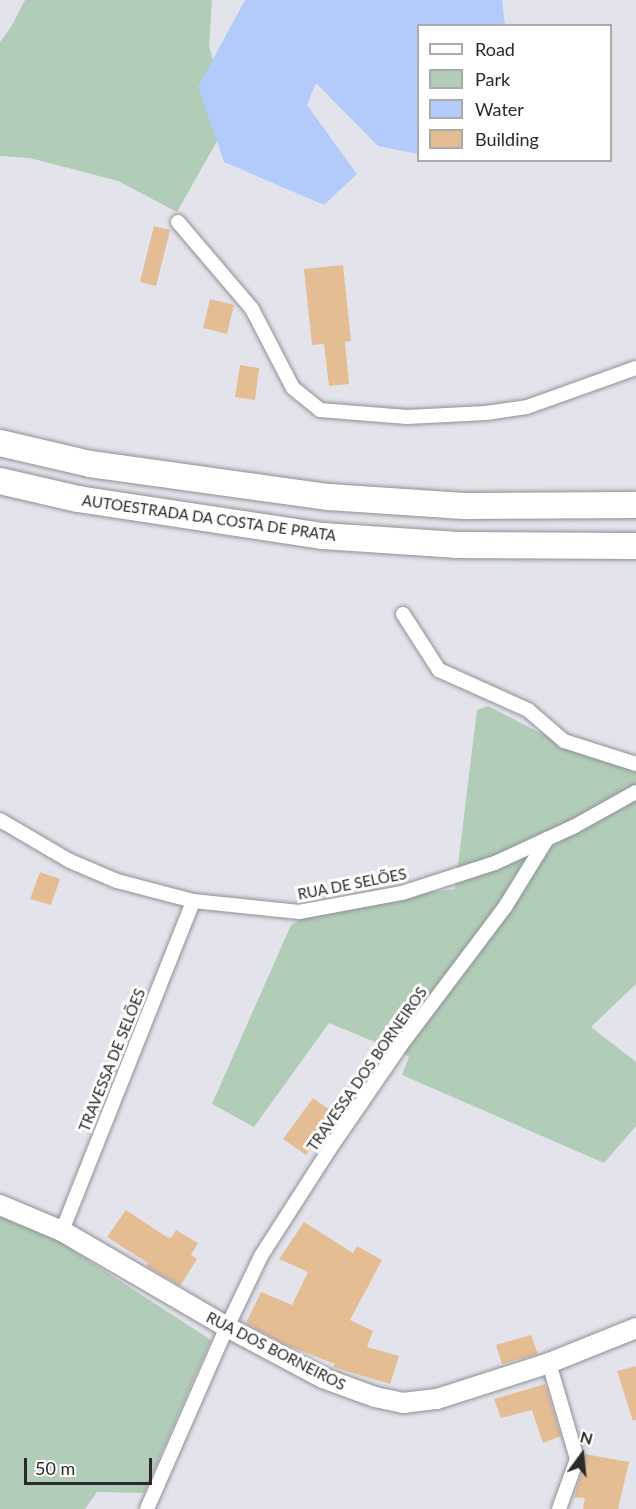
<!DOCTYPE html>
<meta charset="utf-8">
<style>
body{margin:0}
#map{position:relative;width:636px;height:1509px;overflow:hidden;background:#e3e4eb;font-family:Lato,sans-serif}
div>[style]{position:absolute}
.green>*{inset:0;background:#b1cdb7}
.water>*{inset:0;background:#b2cbfa}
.building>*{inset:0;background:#e5bd93}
.roads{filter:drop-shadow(0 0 2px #8f9097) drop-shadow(0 0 2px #8f9097)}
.street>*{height:14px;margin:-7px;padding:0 7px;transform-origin:7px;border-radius:7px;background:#fff}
.secondary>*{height:20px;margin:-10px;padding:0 10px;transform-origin:10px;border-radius:10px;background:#fff}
.highway>*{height:26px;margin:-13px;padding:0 13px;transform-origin:13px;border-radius:13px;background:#fff}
span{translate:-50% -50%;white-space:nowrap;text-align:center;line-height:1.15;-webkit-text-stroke:6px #fff;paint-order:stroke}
.street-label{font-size:15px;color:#2a2a2d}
.legend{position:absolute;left:417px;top:24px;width:195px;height:138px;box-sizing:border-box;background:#fff;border:2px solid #aaaaab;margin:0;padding:8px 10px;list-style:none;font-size:18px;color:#2a2a2d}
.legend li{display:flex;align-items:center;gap:12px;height:30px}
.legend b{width:30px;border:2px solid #aaaaab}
.north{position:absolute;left:552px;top:1425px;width:60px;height:60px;-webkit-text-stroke:4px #fff;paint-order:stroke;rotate:15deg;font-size:16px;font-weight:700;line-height:24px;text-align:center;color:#2a2a2d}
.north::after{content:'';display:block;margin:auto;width:21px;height:27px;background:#2a2a2d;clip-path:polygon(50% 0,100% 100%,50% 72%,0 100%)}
.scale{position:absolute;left:24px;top:1458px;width:128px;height:27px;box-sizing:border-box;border:3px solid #2a2a2d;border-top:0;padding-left:8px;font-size:18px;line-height:21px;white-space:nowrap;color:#2a2a2d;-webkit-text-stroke:4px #fff;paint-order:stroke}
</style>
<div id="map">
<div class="green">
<div style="clip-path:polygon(25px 0,212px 0,209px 46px,230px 118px,177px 212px,118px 181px,30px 158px,0 156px,0 42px,11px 27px)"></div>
<div style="clip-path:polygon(488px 706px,542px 734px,636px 765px,636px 984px,591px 1027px,636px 1062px,636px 1126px,604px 1163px,402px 1075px,409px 1056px,329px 1023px,254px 1127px,212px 1104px,291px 925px,326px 906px,455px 889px,477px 710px)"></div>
<div style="clip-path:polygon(0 1210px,25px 1219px,211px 1340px,144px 1493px,97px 1492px,85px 1509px,0 1509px)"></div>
</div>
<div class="water">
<div style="clip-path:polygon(245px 0,502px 0,505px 25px,418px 26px,418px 154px,378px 146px,316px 83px,307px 105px,357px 174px,324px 205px,224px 162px,198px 87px)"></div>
</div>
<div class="building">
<div style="clip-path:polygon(154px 226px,170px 230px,156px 286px,140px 282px)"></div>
<div style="clip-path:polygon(343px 265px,351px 341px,345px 342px,349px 384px,329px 386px,324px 344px,312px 345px,304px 269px)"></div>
<div style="clip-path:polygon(210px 299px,234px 305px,227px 334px,203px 328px)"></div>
<div style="clip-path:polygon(240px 365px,259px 368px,255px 400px,235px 397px)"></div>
<div style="clip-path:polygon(40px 872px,60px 879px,51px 905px,30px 899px)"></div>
<div style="clip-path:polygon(313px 1098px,337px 1115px,306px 1155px,283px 1139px)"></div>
<div style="clip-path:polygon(126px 1210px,165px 1236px,171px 1238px,176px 1230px,198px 1243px,191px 1255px,197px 1259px,180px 1286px,147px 1266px,148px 1263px,107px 1237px)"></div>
<div style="clip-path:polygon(304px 1222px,353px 1253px,357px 1246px,382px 1260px,350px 1320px,373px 1331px,367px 1347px,399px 1356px,390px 1384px,333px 1367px,335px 1364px,286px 1345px,246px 1323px,261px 1292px,292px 1305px,308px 1272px,279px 1259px)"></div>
<div style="clip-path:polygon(531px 1335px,538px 1354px,502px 1364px,496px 1345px)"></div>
<div style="clip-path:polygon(636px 1366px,636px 1420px,633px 1421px,617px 1371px)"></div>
<div style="clip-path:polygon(545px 1384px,561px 1436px,543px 1443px,532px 1410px,501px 1418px,494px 1399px)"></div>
<div style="clip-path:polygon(585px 1454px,629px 1462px,618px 1509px,583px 1509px,585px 1498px,574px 1497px,585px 1462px)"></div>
</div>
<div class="roads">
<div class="street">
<div style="left:178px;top:222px;width:114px;rotate:49.6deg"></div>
<div style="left:252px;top:309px;width:89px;rotate:62.6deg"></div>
<div style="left:293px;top:388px;width:35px;rotate:39deg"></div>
<div style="left:320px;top:410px;width:87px;rotate:4.6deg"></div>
<div style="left:407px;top:417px;width:79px;rotate:-2.9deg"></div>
<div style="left:486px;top:413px;width:41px;rotate:-8.3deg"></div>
<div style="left:527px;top:407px;width:116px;rotate:-19.7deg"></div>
<div style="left:403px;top:614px;width:67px;rotate:57.3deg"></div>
<div style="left:439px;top:670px;width:98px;rotate:24.2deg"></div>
<div style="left:528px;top:710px;width:48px;rotate:40.7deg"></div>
<div style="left:564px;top:741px;width:76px;rotate:17.7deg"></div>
<div style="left:0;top:820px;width:81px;rotate:30.4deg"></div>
<div style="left:70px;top:861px;width:51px;rotate:23.1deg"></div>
<div style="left:117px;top:881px;width:79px;rotate:14.7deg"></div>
<div style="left:193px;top:901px;width:107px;rotate:5.9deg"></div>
<div style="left:299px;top:912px;width:105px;rotate:-10.5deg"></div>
<div style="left:402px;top:893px;width:98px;rotate:-17.9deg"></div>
<div style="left:495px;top:863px;width:88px;rotate:-24.8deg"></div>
<div style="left:575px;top:826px;width:70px;rotate:-29.1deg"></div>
<div style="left:62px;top:1231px;width:355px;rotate:-68.3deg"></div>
<div style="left:549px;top:1363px;width:100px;rotate:73.7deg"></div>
<div style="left:577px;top:1459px;width:53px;rotate:109.8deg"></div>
<div style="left:147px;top:1509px;width:199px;rotate:-66.3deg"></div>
<div style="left:227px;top:1327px;width:79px;rotate:-64.4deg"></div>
<div style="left:261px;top:1256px;width:133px;rotate:-57.3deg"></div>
<div style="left:333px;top:1144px;width:120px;rotate:-55.5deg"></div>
<div style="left:401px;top:1045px;width:173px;rotate:-53deg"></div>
<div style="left:505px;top:907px;width:80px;rotate:-58.3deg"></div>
</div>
<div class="secondary">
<div style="left:0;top:1205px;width:67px;rotate:22.8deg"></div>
<div style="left:62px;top:1231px;width:191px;rotate:30.2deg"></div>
<div style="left:227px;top:1327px;width:109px;rotate:28deg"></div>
<div style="left:323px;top:1378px;width:55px;rotate:20.1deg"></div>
<div style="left:375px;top:1397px;width:29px;rotate:12deg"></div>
<div style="left:403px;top:1403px;width:34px;rotate:-7deg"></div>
<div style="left:437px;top:1399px;width:118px;rotate:-17.8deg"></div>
<div style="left:549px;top:1363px;width:94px;rotate:-21.9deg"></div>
</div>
<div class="highway">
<div style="left:0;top:443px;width:92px;rotate:13.1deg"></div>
<div style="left:90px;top:464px;width:241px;rotate:7.9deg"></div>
<div style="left:329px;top:497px;width:135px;rotate:3.8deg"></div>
<div style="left:464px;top:506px;width:172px;rotate:-0.3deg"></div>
<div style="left:0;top:481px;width:80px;rotate:13deg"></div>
<div style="left:78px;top:499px;width:248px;rotate:8.6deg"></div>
<div style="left:323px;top:536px;width:135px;rotate:3.8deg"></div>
<div style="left:458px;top:545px;width:178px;rotate:0.3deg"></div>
</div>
</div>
<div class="street-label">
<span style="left:209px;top:518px;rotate:8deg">AUTOESTRADA DA COSTA DE PRATA</span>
<span style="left:352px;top:884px;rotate:-11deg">RUA DE SELÕES</span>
<span style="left:112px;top:1060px;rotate:-68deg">TRAVESSA DE SELÕES</span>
<span style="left:367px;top:1069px;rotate:-55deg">TRAVESSA DOS BORNEIROS</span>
<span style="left:276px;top:1351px;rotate:27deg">RUA DOS BORNEIROS</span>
</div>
<ul class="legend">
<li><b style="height:8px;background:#fff"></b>Road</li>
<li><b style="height:16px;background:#b1cdb7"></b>Park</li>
<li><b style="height:16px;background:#b2cbfa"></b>Water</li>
<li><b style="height:16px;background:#e5bd93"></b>Building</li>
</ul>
<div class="north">N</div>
<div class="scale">50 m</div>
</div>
